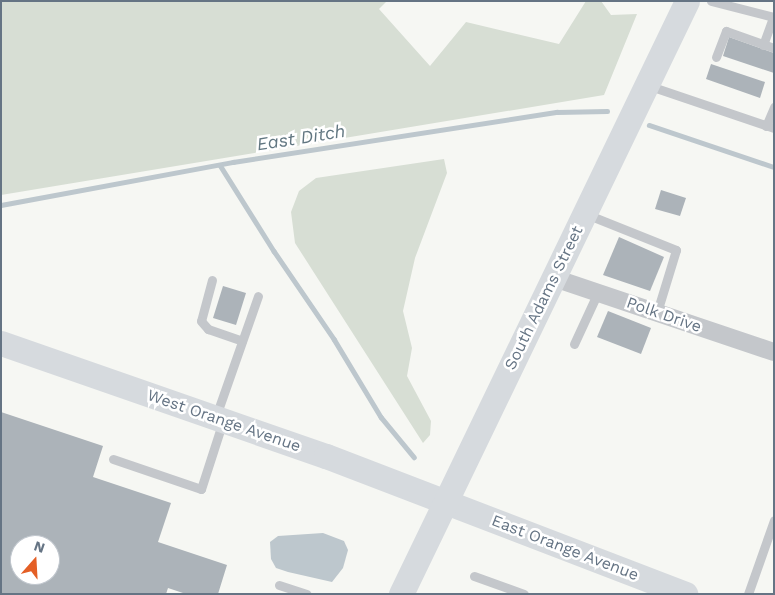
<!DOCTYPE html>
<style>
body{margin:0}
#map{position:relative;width:775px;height:595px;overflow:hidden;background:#f6f7f3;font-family:"Work Sans",sans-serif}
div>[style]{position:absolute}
.green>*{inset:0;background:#d7ded4}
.water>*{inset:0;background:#bdc7cd}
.stream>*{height:4.5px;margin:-2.25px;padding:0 2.25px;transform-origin:2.25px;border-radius:2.25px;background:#bdc7cd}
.building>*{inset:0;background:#acb3b9}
.lane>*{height:9px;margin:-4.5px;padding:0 4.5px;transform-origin:4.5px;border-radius:4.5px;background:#c4c7cb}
.street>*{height:18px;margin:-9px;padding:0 9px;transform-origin:9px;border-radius:9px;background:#c4c7cb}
.secondary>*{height:25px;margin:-12.5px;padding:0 12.5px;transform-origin:12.5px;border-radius:12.5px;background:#d6dade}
span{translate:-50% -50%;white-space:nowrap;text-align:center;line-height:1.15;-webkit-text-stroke:5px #fff;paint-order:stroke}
.street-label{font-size:16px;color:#657484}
.water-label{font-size:18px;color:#617681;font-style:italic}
.frame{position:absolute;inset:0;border:2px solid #657484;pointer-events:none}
.north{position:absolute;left:10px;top:535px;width:50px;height:50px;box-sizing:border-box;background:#fff;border:1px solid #c1c7ce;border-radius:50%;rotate:19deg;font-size:14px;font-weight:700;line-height:20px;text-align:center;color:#657484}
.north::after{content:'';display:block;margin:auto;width:18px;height:22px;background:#e45f26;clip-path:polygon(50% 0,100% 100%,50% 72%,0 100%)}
</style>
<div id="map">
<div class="green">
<div style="clip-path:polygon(1px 1px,387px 1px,379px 9px,430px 66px,466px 22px,559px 44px,586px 1px,601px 1px,611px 15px,637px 14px,604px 95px,1px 195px)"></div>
<div style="clip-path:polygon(444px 159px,447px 173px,415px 258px,403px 311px,412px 348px,407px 376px,431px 421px,430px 435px,423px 443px,295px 243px,291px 212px,299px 191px,316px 178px)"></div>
</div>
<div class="water">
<div style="clip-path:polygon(323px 533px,344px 541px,348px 550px,343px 568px,332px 582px,288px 572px,276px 568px,271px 559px,270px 542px,278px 536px)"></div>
</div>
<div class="stream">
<div style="left:649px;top:125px;width:132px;rotate:18.6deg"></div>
<div style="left:220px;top:165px;width:102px;rotate:57.9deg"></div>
<div style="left:274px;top:251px;width:107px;rotate:55.7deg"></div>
<div style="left:334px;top:339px;width:91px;rotate:58.9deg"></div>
<div style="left:381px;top:417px;width:52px;rotate:50.5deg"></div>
<div style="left:1px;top:205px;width:236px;rotate:-10.5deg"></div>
<div style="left:233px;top:162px;width:328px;rotate:-8.8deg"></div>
<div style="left:557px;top:112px;width:50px;rotate:-1.1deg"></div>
</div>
<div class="building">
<div style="clip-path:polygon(729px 37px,774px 53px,774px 73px,723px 56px)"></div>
<div style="clip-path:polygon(711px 64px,765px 82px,760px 98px,706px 79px)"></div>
<div style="clip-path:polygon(661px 190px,686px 198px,680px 216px,655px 209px)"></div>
<div style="clip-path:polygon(619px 237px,664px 257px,650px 291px,603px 275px)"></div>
<div style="clip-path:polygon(223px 286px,246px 293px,236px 325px,213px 318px)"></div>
<div style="clip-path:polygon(608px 311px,651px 328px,641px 354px,597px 337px)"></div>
<div style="clip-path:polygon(evenodd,1px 412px,103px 446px,93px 477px,171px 503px,158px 542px,227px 565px,218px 594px,186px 594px,168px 588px,166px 594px,1px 594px,1px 412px,20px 545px,50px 545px,50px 575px,20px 575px,20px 545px)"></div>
</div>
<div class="lane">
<div style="left:711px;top:1px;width:65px;rotate:14.3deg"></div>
<div style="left:763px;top:45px;width:30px;rotate:-70deg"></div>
<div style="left:716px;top:57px;width:28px;rotate:-69deg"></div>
<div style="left:726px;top:31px;width:51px;rotate:19.5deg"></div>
<div style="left:647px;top:85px;width:134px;rotate:18.7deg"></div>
<div style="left:766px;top:126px;width:21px;rotate:-67deg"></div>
<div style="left:586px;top:214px;width:97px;rotate:21.8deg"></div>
<div style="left:676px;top:250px;width:65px;rotate:107deg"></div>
<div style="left:212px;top:280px;width:42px;rotate:105deg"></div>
<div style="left:201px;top:321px;width:11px;rotate:49deg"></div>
<div style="left:208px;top:329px;width:36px;rotate:19deg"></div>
<div style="left:574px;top:344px;width:57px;rotate:-65.2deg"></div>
<div style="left:216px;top:416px;width:127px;rotate:-70.7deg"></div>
<div style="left:113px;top:459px;width:93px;rotate:18.8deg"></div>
<div style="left:201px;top:489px;width:71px;rotate:-72.1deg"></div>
<div style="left:474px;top:576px;width:53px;rotate:19.8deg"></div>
<div style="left:279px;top:585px;width:29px;rotate:18deg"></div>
<div style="left:748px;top:594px;width:78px;rotate:-70.6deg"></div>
</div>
<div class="street">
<div style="left:554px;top:278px;width:232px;rotate:18.6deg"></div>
</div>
<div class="secondary">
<div style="left:1px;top:343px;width:344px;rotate:19.2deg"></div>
<div style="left:326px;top:456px;width:385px;rotate:21deg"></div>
<div style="left:401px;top:594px;width:658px;rotate:-64.25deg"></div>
</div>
<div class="street-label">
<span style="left:544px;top:298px;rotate:-64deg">South Adams Street</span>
<span style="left:664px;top:315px;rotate:19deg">Polk Drive</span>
<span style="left:224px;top:421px;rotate:19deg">West Orange Avenue</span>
<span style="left:565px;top:548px;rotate:21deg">East Orange Avenue</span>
</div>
<div class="water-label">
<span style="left:301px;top:138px;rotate:-9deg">East Ditch</span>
</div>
<div class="frame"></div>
<div class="north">N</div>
</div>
